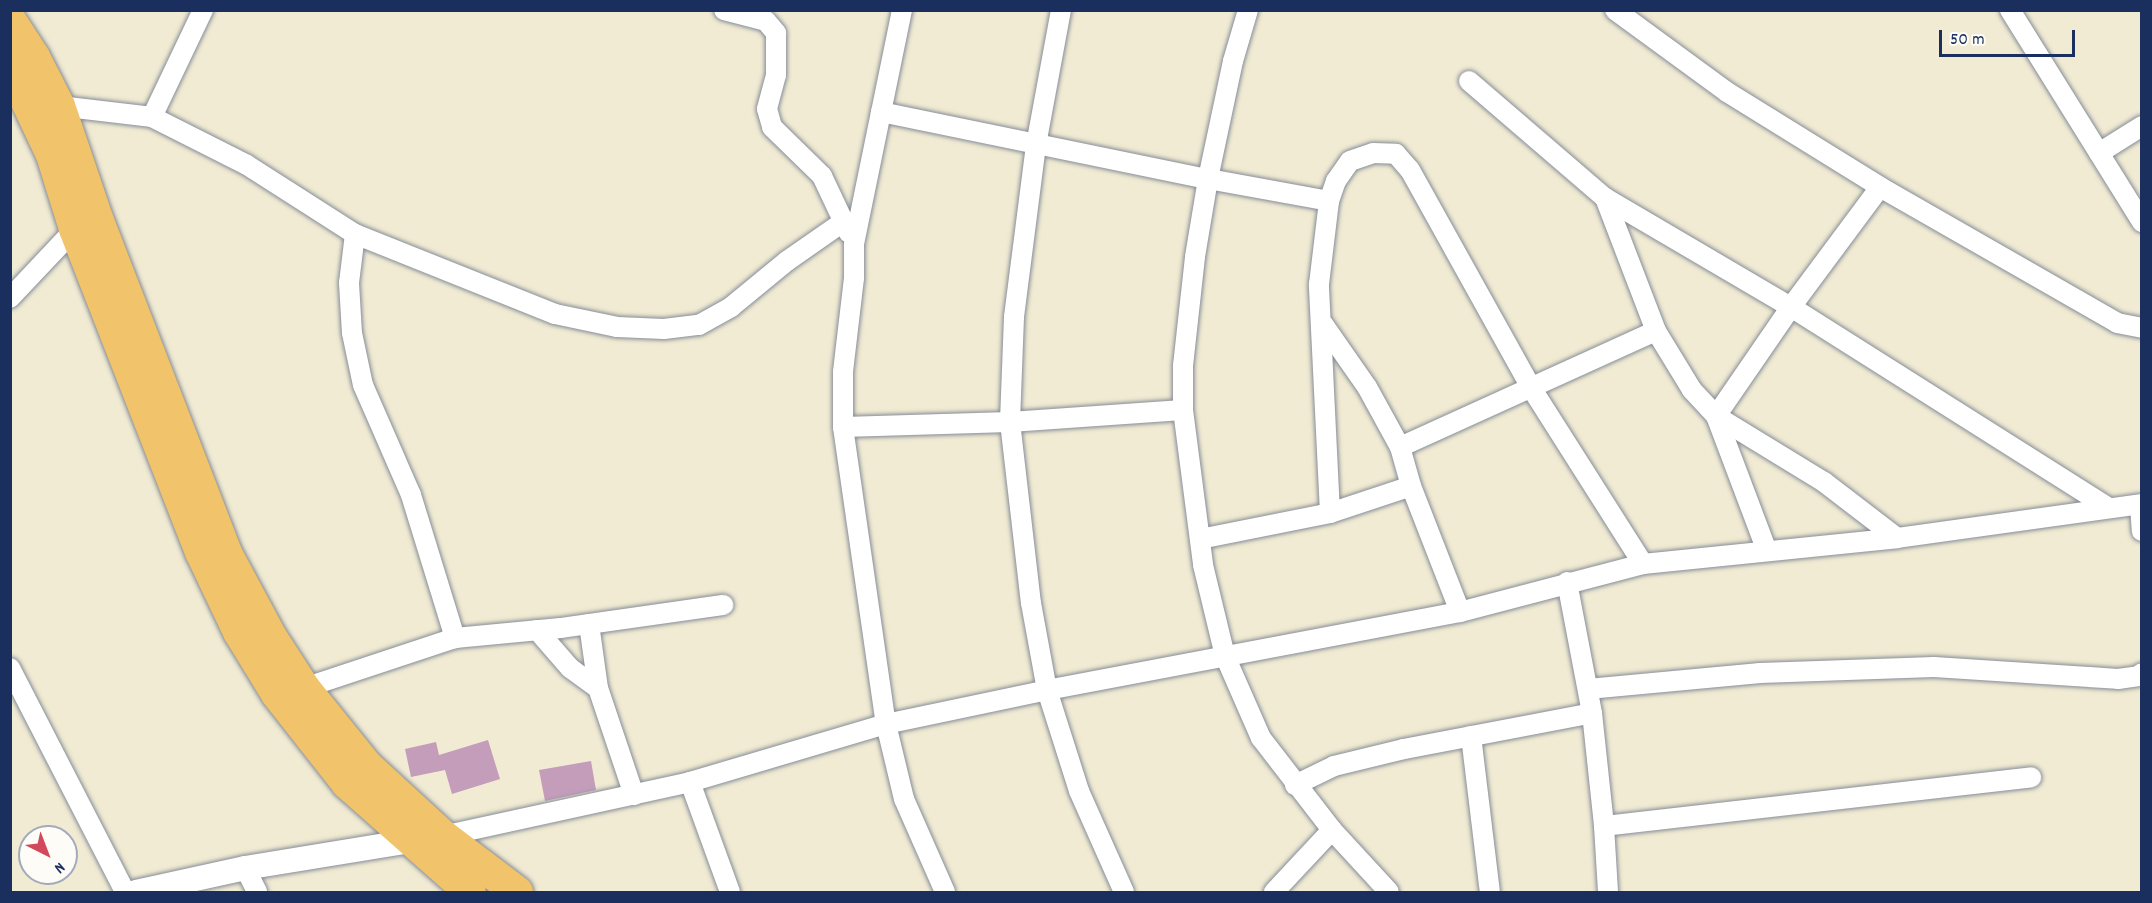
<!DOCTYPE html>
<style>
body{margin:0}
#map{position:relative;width:2152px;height:903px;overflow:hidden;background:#f1ebd3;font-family:Dekko,sans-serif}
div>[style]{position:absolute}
.building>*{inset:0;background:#c49dbb}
.roads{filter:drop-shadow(0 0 2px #868d98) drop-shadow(0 0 2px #868d98)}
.minor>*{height:20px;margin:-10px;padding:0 10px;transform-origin:10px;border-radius:10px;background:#fff}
.tertiary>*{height:24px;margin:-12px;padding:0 12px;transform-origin:12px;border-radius:12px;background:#fff}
.primary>*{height:32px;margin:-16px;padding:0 16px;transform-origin:16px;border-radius:16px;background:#f1c36a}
span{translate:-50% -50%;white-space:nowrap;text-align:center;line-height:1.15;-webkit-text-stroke:6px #fdfcf7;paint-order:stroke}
.frame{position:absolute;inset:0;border:12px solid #1b2f5e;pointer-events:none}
.north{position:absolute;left:18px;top:825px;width:60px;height:60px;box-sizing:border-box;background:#fdfcf7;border:2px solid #a3aaba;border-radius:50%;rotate:138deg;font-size:16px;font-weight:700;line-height:24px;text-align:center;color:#1b2f5e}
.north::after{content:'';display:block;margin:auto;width:21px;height:27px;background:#d1495b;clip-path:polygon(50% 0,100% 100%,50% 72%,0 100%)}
.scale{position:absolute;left:1939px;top:30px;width:136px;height:27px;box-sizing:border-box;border:3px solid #1b2f5e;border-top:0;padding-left:8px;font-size:18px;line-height:21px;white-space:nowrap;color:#1b2f5e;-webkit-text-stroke:4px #fdfcf7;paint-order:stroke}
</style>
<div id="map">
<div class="building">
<div style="clip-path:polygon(488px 740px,500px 779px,452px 794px,445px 770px,411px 777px,405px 749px,436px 742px,439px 755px)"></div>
<div style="clip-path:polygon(591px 761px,596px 790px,545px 801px,539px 770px)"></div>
</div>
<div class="roads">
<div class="minor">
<div style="left:724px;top:10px;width:43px;rotate:14.7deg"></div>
<div style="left:766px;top:21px;width:16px;rotate:50deg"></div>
<div style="left:776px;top:33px;width:42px;rotate:90deg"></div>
<div style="left:776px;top:75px;width:35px;rotate:105deg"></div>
<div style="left:767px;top:109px;width:19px;rotate:74deg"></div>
<div style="left:772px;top:127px;width:70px;rotate:44.4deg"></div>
<div style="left:822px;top:176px;width:63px;rotate:64.7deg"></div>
<div style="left:902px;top:10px;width:239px;rotate:101.6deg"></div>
<div style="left:854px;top:244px;width:34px;rotate:90deg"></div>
<div style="left:854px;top:278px;width:95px;rotate:96.7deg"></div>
<div style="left:843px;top:372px;width:55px;rotate:90deg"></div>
<div style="left:843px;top:427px;width:300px;rotate:81.8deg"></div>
<div style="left:886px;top:724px;width:77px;rotate:76.5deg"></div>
<div style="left:904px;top:799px;width:102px;rotate:66.2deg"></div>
<div style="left:1061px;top:10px;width:137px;rotate:100.5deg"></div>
<div style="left:1036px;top:145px;width:173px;rotate:97.3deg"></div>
<div style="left:1014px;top:317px;width:105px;rotate:92.2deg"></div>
<div style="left:1010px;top:422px;width:182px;rotate:83.4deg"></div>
<div style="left:1031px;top:603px;width:88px;rotate:79.6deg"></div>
<div style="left:1047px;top:690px;width:106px;rotate:72.4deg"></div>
<div style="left:1079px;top:791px;width:111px;rotate:66deg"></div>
<div style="left:1248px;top:10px;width:53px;rotate:106.4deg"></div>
<div style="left:1233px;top:61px;width:121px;rotate:102deg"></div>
<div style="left:1208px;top:179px;width:79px;rotate:99.5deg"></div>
<div style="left:1195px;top:257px;width:109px;rotate:96.3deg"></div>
<div style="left:1183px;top:365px;width:45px;rotate:90deg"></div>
<div style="left:1183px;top:410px;width:156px;rotate:82.6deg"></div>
<div style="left:1203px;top:565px;width:94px;rotate:76.4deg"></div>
<div style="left:1225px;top:656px;width:90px;rotate:66.3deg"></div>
<div style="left:1261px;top:738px;width:116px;rotate:52.3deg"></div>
<div style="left:1332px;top:830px;width:84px;rotate:47.4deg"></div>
<div style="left:1615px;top:10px;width:139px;rotate:36.2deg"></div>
<div style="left:1727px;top:92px;width:180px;rotate:31.8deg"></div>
<div style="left:1880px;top:187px;width:273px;rotate:29.8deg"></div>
<div style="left:2117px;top:323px;width:25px;rotate:11deg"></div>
<div style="left:2010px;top:10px;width:250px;rotate:58.1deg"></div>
<div style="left:1469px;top:81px;width:179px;rotate:40.7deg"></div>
<div style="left:1605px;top:198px;width:216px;rotate:30.4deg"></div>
<div style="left:1791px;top:307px;width:376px;rotate:32.3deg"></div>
<div style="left:59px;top:106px;width:94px;rotate:6.7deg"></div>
<div style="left:152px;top:117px;width:106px;rotate:26.8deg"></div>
<div style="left:247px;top:165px;width:128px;rotate:32.6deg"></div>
<div style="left:355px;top:234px;width:215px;rotate:21.8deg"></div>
<div style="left:555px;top:314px;width:63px;rotate:11.8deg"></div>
<div style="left:617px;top:327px;width:47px;rotate:2.4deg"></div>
<div style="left:664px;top:329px;width:35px;rotate:-7deg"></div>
<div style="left:699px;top:325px;width:37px;rotate:-29deg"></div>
<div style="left:731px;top:307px;width:72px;rotate:-39.4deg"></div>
<div style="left:787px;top:261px;width:68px;rotate:-34.9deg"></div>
<div style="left:881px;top:112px;width:334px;rotate:11.6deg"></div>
<div style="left:1208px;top:179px;width:123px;rotate:10.3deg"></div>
<div style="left:152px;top:117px;width:119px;rotate:-64.5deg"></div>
<div style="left:2099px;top:153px;width:51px;rotate:-32.1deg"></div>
<div style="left:1605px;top:198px;width:142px;rotate:69deg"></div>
<div style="left:1656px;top:331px;width:69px;rotate:58.6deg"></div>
<div style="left:1692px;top:390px;width:35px;rotate:47deg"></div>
<div style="left:1716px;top:416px;width:127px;rotate:31.4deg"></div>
<div style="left:1824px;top:482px;width:92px;rotate:37.5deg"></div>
<div style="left:355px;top:234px;width:49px;rotate:97deg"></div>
<div style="left:349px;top:283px;width:50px;rotate:86.6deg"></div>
<div style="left:352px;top:333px;width:53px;rotate:78.1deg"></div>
<div style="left:363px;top:385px;width:120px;rotate:66.4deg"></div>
<div style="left:411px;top:495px;width:150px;rotate:72.9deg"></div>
<div style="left:10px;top:298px;width:95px;rotate:-46.7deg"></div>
<div style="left:75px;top:229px;width:9px;rotate:-18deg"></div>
<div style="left:1323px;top:324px;width:77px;rotate:55.1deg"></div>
<div style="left:1367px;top:387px;width:68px;rotate:61.2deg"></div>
<div style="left:1400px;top:447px;width:41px;rotate:74.2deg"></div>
<div style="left:1411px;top:486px;width:135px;rotate:68.7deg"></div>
<div style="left:1716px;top:416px;width:132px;rotate:-55.5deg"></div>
<div style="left:1791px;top:307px;width:149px;rotate:-53.4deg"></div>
<div style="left:1716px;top:416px;width:144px;rotate:69.3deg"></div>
<div style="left:843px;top:427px;width:167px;rotate:-1.7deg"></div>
<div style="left:1010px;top:422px;width:173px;rotate:-4deg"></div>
<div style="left:1400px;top:447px;width:281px;rotate:-24.4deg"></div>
<div style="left:2140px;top:505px;width:26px;rotate:86deg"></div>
<div style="left:1330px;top:513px;width:229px;rotate:-92.8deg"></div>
<div style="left:1319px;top:284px;width:84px;rotate:-83.1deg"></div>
<div style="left:1329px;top:201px;width:21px;rotate:-71deg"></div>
<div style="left:1336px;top:181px;width:24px;rotate:-55deg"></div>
<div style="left:1350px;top:161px;width:24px;rotate:-19deg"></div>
<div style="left:1373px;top:153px;width:23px;rotate:2deg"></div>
<div style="left:1396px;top:154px;width:21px;rotate:49deg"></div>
<div style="left:1410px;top:170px;width:251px;rotate:60.9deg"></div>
<div style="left:1532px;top:389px;width:207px;rotate:57.6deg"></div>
<div style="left:1200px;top:539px;width:133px;rotate:-11.3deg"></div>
<div style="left:1330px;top:513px;width:85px;rotate:-18.4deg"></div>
<div style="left:1567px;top:582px;width:133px;rotate:79.2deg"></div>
<div style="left:1592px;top:713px;width:114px;rotate:83.9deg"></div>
<div style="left:1604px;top:826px;width:66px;rotate:86.5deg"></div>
<div style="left:589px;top:624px;width:65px;rotate:82deg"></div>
<div style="left:598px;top:688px;width:113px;rotate:71.4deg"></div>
<div style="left:537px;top:630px;width:50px;rotate:49deg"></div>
<div style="left:570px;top:668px;width:34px;rotate:36deg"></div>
<div style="left:10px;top:668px;width:252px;rotate:62.8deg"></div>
<div style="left:304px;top:688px;width:159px;rotate:-18.3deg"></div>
<div style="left:455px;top:638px;width:106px;rotate:-5.4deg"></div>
<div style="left:561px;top:628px;width:164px;rotate:-8.1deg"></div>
<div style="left:1588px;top:689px;width:173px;rotate:-5.3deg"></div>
<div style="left:1760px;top:673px;width:174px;rotate:-2deg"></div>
<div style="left:1934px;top:667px;width:184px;rotate:3.7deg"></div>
<div style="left:2118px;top:679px;width:21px;rotate:-8deg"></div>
<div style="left:2139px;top:676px;width:4px;rotate:-45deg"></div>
<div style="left:1471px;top:736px;width:157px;rotate:83.1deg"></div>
<div style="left:690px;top:782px;width:117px;rotate:70deg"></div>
<div style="left:1295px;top:785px;width:43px;rotate:-26deg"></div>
<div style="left:1334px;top:766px;width:72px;rotate:-13.7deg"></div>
<div style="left:1404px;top:749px;width:191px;rotate:-10.8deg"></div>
<div style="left:1604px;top:826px;width:430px;rotate:-6.5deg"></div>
<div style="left:443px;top:836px;width:253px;rotate:-12.3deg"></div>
<div style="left:690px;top:782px;width:204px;rotate:-16.5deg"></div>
<div style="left:886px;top:724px;width:165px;rotate:-11.9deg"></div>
<div style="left:1047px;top:690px;width:420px;rotate:-10.7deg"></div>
<div style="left:1460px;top:612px;width:189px;rotate:-14.7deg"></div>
<div style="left:1643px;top:564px;width:255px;rotate:-5.8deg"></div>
<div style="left:1897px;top:538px;width:247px;rotate:-7.9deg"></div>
<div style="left:245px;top:868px;width:27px;rotate:63deg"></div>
<div style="left:1274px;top:892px;width:85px;rotate:-46.9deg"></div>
</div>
<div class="tertiary">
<div style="left:136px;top:892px;width:112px;rotate:-12.4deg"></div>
<div style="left:245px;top:868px;width:179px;rotate:-9.3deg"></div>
</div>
<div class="primary">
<div style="left:10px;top:20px;width:44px;rotate:57deg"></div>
<div style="left:34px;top:57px;width:55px;rotate:63deg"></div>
<div style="left:59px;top:106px;width:121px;rotate:71.3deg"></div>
<div style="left:98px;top:221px;width:356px;rotate:68.9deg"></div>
<div style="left:226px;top:553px;width:95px;rotate:61.8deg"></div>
<div style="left:271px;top:637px;width:61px;rotate:57.1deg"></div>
<div style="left:304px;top:688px;width:100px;rotate:51.1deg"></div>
<div style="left:367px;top:766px;width:103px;rotate:42.6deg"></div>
<div style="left:443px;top:836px;width:93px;rotate:37.1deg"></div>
<div style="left:10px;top:66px;width:98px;rotate:64.7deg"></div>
<div style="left:52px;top:155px;width:77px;rotate:72.7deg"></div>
<div style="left:75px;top:229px;width:347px;rotate:68.7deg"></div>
<div style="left:201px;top:552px;width:89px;rotate:64.6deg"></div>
<div style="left:239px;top:632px;width:73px;rotate:58.5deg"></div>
<div style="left:277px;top:694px;width:113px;rotate:51.8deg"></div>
<div style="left:347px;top:783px;width:164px;rotate:41.5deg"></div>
</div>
</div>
<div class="frame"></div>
<div class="north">N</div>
<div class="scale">50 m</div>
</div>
